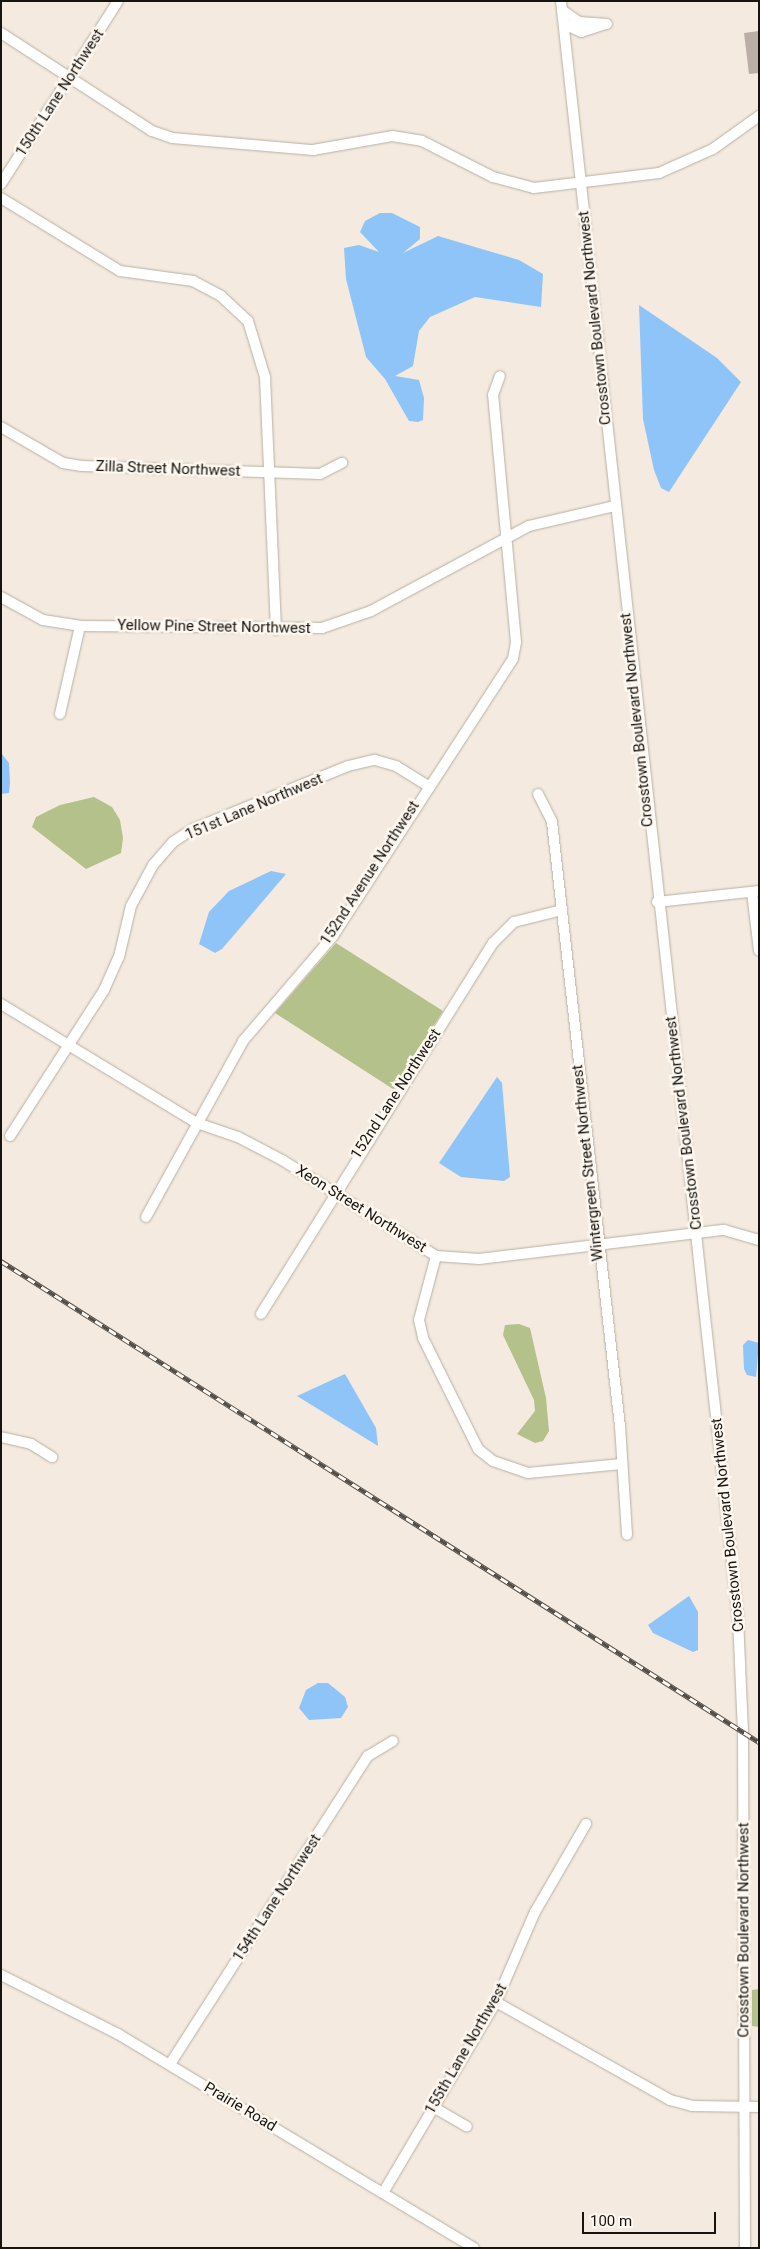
<!DOCTYPE html>
<style>
body{margin:0}
#map{position:relative;width:760px;height:2249px;overflow:hidden;background:#f4eadf;font-family:Roboto,sans-serif}
div>[style]{position:absolute}
.green>*{inset:0;background:#b5c18b}
.water>*{inset:0;background:#8ec4f8}
.building>*{inset:0;background:#bbaea7}
.roads{filter:drop-shadow(0 0 1px #b8afa4) drop-shadow(0 0 1px #b8afa4)}
.minor>*{height:10px;margin:-5px;padding:0 5px;transform-origin:5px;border-radius:5px;background:#fff}
.rail>*{height:4.5px;margin-top:-2.25px;transform-origin:0;background:repeating-linear-gradient(90deg,#fef8f1 0 8px,#524d47 0 16px);box-sizing:border-box;border-block:1px solid #524d47}
span{translate:-50% -50%;white-space:nowrap;text-align:center;line-height:1.15;-webkit-text-stroke:5px #fef8f1;paint-order:stroke}
.street-label{font-size:15px;color:#171410}
.frame{position:absolute;inset:0;border:2px solid #171410;pointer-events:none}
.scale{position:absolute;left:582px;top:2212px;width:134px;height:22px;box-sizing:border-box;border:2px solid #171410;border-top:0;padding-left:6px;font-size:15px;line-height:18px;white-space:nowrap;color:#171410;-webkit-text-stroke:4px #fef8f1;paint-order:stroke}
</style>
<div id="map">
<div class="green">
<div style="clip-path:polygon(94px 797px,112px 807px,120px 820px,123px 838px,121px 853px,86px 869px,32px 827px,36px 817px,60px 805px)"></div>
<div style="clip-path:polygon(336px 943px,443px 1011px,393px 1089px,275px 1013px)"></div>
<div style="clip-path:polygon(519px 1324px,530px 1328px,546px 1398px,549px 1431px,543px 1441px,535px 1443px,517px 1434px,535px 1411px,534px 1400px,503px 1335px,505px 1325px)"></div>
<div style="clip-path:polygon(759px 1989px,759px 2027px,752px 2026px,752px 1990px)"></div>
</div>
<div class="water">
<div style="clip-path:polygon(380px 213px,392px 213px,420px 227px,420px 239px,403px 253px,438px 236px,519px 260px,543px 274px,541px 307px,475px 297px,430px 317px,419px 331px,413px 366px,395px 376px,419px 380px,424px 398px,423px 420px,418px 422px,409px 421px,385px 379px,366px 357px,346px 279px,344px 248px,359px 245px,379px 252px,360px 232px,365px 221px)"></div>
<div style="clip-path:polygon(639px 305px,717px 358px,741px 382px,669px 492px,661px 488px,654px 470px,643px 419px)"></div>
<div style="clip-path:polygon(1px 753px,9px 763px,10px 783px,9px 793px,1px 794px)"></div>
<div style="clip-path:polygon(271px 871px,286px 874px,222px 949px,215px 953px,199px 944px,209px 912px,229px 891px)"></div>
<div style="clip-path:polygon(497px 1077px,502px 1083px,510px 1177px,504px 1181px,461px 1177px,439px 1163px)"></div>
<div style="clip-path:polygon(748px 1340px,759px 1343px,756px 1377px,747px 1375px,744px 1369px,743px 1345px)"></div>
<div style="clip-path:polygon(345px 1374px,376px 1428px,378px 1446px,297px 1396px)"></div>
<div style="clip-path:polygon(689px 1596px,698px 1612px,698px 1650px,693px 1652px,653px 1633px,648px 1625px)"></div>
<div style="clip-path:polygon(318px 1683px,328px 1683px,345px 1697px,348px 1707px,341px 1718px,309px 1720px,299px 1708px,306px 1690px)"></div>
</div>
<div class="building">
<div style="clip-path:polygon(759px 31px,759px 73px,749px 74px,744px 33px)"></div>
</div>
<div class="roads">
<div class="minor">
<div style="left:561px;top:1px;width:1627px;rotate:83.75deg"></div>
<div style="left:738px;top:1618px;width:114px;rotate:87.5deg"></div>
<div style="left:743px;top:1732px;width:516px;rotate:89.78deg"></div>
<div style="left:562px;top:10px;width:21px;rotate:35deg"></div>
<div style="left:579px;top:22px;width:28px;rotate:4deg"></div>
<div style="left:564px;top:24px;width:19px;rotate:25deg"></div>
<div style="left:581px;top:32px;width:26px;rotate:-18deg"></div>
<div style="left:1px;top:33px;width:180px;rotate:33deg"></div>
<div style="left:152px;top:131px;width:21px;rotate:19deg"></div>
<div style="left:172px;top:138px;width:142px;rotate:4.9deg"></div>
<div style="left:313px;top:150px;width:80px;rotate:-10deg"></div>
<div style="left:392px;top:136px;width:30px;rotate:9deg"></div>
<div style="left:422px;top:141px;width:80px;rotate:26.9deg"></div>
<div style="left:493px;top:177px;width:42px;rotate:15deg"></div>
<div style="left:534px;top:188px;width:126px;rotate:-6.8deg"></div>
<div style="left:659px;top:173px;width:59px;rotate:-24deg"></div>
<div style="left:713px;top:149px;width:57px;rotate:-35.7deg"></div>
<div style="left:1px;top:184px;width:217px;rotate:-57.4deg"></div>
<div style="left:1px;top:198px;width:140px;rotate:31.5deg"></div>
<div style="left:120px;top:271px;width:74px;rotate:7.8deg"></div>
<div style="left:193px;top:281px;width:32px;rotate:28deg"></div>
<div style="left:221px;top:296px;width:37px;rotate:43deg"></div>
<div style="left:248px;top:321px;width:59px;rotate:73.1deg"></div>
<div style="left:265px;top:377px;width:253px;rotate:87.5deg"></div>
<div style="left:1px;top:427px;width:72px;rotate:30.1deg"></div>
<div style="left:63px;top:463px;width:19px;rotate:9deg"></div>
<div style="left:82px;top:466px;width:238px;rotate:1.9deg"></div>
<div style="left:320px;top:474px;width:25px;rotate:-27deg"></div>
<div style="left:1px;top:597px;width:48px;rotate:28.7deg"></div>
<div style="left:43px;top:620px;width:37px;rotate:9deg"></div>
<div style="left:80px;top:626px;width:242px;rotate:0.5deg"></div>
<div style="left:322px;top:628px;width:52px;rotate:-19.1deg"></div>
<div style="left:371px;top:611px;width:179px;rotate:-28.3deg"></div>
<div style="left:529px;top:526px;width:88px;rotate:-13.1deg"></div>
<div style="left:60px;top:714px;width:90px;rotate:-77.2deg"></div>
<div style="left:538px;top:794px;width:31px;rotate:63deg"></div>
<div style="left:552px;top:822px;width:608px;rotate:83.58deg"></div>
<div style="left:620px;top:1426px;width:109px;rotate:86.3deg"></div>
<div style="left:752px;top:892px;width:59px;rotate:83.2deg"></div>
<div style="left:657px;top:902px;width:103px;rotate:-6.2deg"></div>
<div style="left:1px;top:1004px;width:229px;rotate:31.3deg"></div>
<div style="left:197px;top:1123px;width:43px;rotate:18.9deg"></div>
<div style="left:238px;top:1137px;width:50px;rotate:27.6deg"></div>
<div style="left:282px;top:1160px;width:181px;rotate:31.9deg"></div>
<div style="left:436px;top:1256px;width:43px;rotate:4deg"></div>
<div style="left:479px;top:1259px;width:247px;rotate:-6.8deg"></div>
<div style="left:724px;top:1230px;width:36px;rotate:16deg"></div>
<div style="left:10px;top:1136px;width:174px;rotate:-57.2deg"></div>
<div style="left:104px;top:990px;width:36px;rotate:-66deg"></div>
<div style="left:119px;top:957px;width:52px;rotate:-76.8deg"></div>
<div style="left:131px;top:906px;width:47px;rotate:-61.8deg"></div>
<div style="left:153px;top:865px;width:30px;rotate:-49deg"></div>
<div style="left:173px;top:842px;width:24px;rotate:-33deg"></div>
<div style="left:193px;top:829px;width:167px;rotate:-22.1deg"></div>
<div style="left:348px;top:766px;width:28px;rotate:-13deg"></div>
<div style="left:375px;top:760px;width:22px;rotate:16deg"></div>
<div style="left:396px;top:766px;width:36px;rotate:32deg"></div>
<div style="left:146px;top:1217px;width:201px;rotate:-61.1deg"></div>
<div style="left:243px;top:1041px;width:138px;rotate:-49.4deg"></div>
<div style="left:333px;top:936px;width:330px;rotate:-57deg"></div>
<div style="left:513px;top:659px;width:17px;rotate:-80deg"></div>
<div style="left:516px;top:642px;width:248px;rotate:-95.3deg"></div>
<div style="left:493px;top:395px;width:20px;rotate:-70deg"></div>
<div style="left:436px;top:1256px;width:66px;rotate:104.9deg"></div>
<div style="left:419px;top:1320px;width:18px;rotate:77deg"></div>
<div style="left:423px;top:1338px;width:124px;rotate:63.6deg"></div>
<div style="left:478px;top:1449px;width:19px;rotate:39deg"></div>
<div style="left:493px;top:1461px;width:37px;rotate:19deg"></div>
<div style="left:528px;top:1473px;width:94px;rotate:-5.5deg"></div>
<div style="left:261px;top:1314px;width:438px;rotate:-58deg"></div>
<div style="left:493px;top:943px;width:30px;rotate:-45deg"></div>
<div style="left:514px;top:922px;width:49px;rotate:-14deg"></div>
<div style="left:1px;top:1437px;width:31px;rotate:13deg"></div>
<div style="left:31px;top:1444px;width:25px;rotate:32deg"></div>
<div style="left:1px;top:1975px;width:131px;rotate:26.8deg"></div>
<div style="left:118px;top:2034px;width:415px;rotate:31deg"></div>
<div style="left:496px;top:2002px;width:200px;rotate:29.4deg"></div>
<div style="left:670px;top:2100px;width:23px;rotate:15deg"></div>
<div style="left:692px;top:2106px;width:67px;rotate:0.9deg"></div>
<div style="left:170px;top:2064px;width:366px;rotate:-57.3deg"></div>
<div style="left:368px;top:1756px;width:29px;rotate:-31deg"></div>
<div style="left:433px;top:2107px;width:39px;rotate:30deg"></div>
<div style="left:383px;top:2193px;width:222px;rotate:-59.4deg"></div>
<div style="left:496px;top:2002px;width:98px;rotate:-66.6deg"></div>
<div style="left:535px;top:1912px;width:102px;rotate:-59.9deg"></div>
</div>
</div>
<div class="rail">
<div style="left:1px;top:1261px;width:898px;rotate:32.4deg"></div>
</div>
<div class="street-label">
<span style="left:60px;top:93px;rotate:-57deg">150th Lane Northwest</span>
<span style="left:595px;top:318px;rotate:-96deg">Crosstown Boulevard Northwest</span>
<span style="left:168px;top:469px;rotate:2deg">Zilla Street Northwest</span>
<span style="left:214px;top:627px;rotate:1deg">Yellow Pine Street Northwest</span>
<span style="left:637px;top:720px;rotate:-96deg">Crosstown Boulevard Northwest</span>
<span style="left:254px;top:807px;rotate:-23deg">151st Lane Northwest</span>
<span style="left:370px;top:873px;rotate:-57deg">152nd Avenue Northwest</span>
<span style="left:396px;top:1094px;rotate:-57deg">152nd Lane Northwest</span>
<span style="left:684px;top:1123px;rotate:-97deg">Crosstown Boulevard Northwest</span>
<span style="left:588px;top:1163px;rotate:-96deg">Wintergreen Street Northwest</span>
<span style="left:361px;top:1209px;rotate:32deg">Xeon Street Northwest</span>
<span style="left:728px;top:1525px;rotate:-96deg">Crosstown Boulevard Northwest</span>
<span style="left:277px;top:1898px;rotate:-57deg">154th Lane Northwest</span>
<span style="left:744px;top:1930px;rotate:-90deg">Crosstown Boulevard Northwest</span>
<span style="left:466px;top:2049px;rotate:-60deg">155th Lane Northwest</span>
<span style="left:240px;top:2107px;rotate:31deg">Prairie Road</span>
</div>
<div class="frame"></div>
<div class="scale">100 m</div>
</div>
